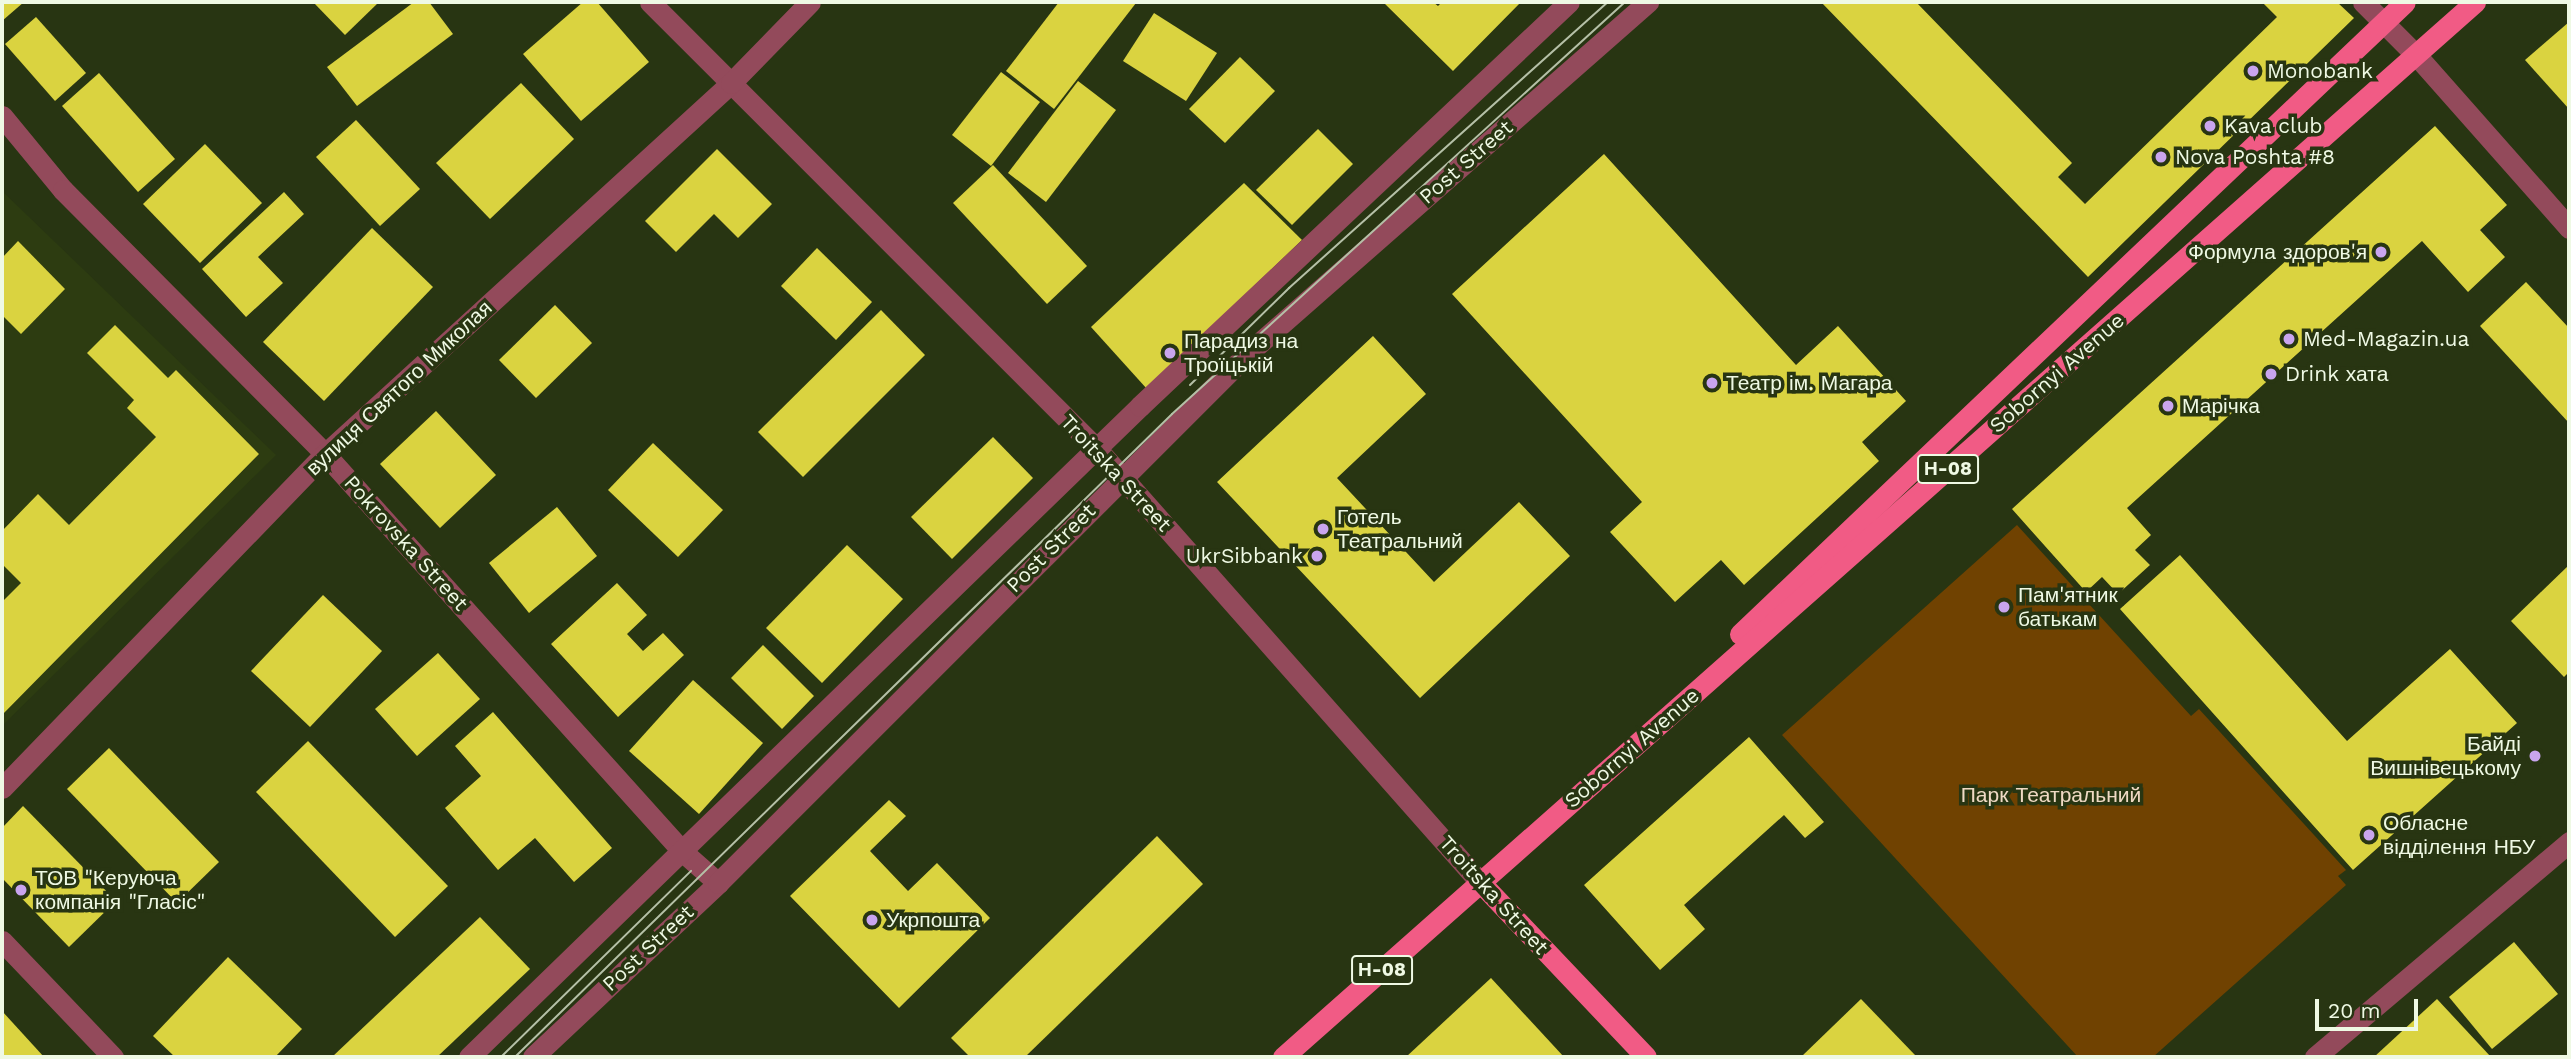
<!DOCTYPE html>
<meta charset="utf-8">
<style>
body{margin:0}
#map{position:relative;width:2571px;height:1059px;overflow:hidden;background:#283512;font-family:"Work Sans",sans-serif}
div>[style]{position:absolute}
.built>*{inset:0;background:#2d3c11}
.green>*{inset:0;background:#704201}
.building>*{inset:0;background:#dad340}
.minor>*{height:21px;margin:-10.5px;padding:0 10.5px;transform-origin:10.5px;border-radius:10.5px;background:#934a5b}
.major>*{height:21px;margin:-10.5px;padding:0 10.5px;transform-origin:10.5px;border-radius:10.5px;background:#f15b85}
.tram>*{height:2px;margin:-1px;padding:0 1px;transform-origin:1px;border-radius:1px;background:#b5c0a7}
.dots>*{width:19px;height:19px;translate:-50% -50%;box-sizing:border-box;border:4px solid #283512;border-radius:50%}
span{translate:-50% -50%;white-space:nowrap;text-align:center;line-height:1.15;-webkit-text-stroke:7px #283512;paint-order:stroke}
.shield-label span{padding:2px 5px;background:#283512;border:2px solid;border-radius:5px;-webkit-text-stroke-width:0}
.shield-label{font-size:19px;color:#eff9e4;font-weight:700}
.poi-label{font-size:21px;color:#eff9e4}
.left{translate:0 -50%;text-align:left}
.right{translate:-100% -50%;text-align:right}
.street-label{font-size:21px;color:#eff9e4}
.park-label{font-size:21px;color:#efd9c3}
.frame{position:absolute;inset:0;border:4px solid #eff9e4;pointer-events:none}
.scale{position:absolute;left:2315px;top:999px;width:103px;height:32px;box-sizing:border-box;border:4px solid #eff9e4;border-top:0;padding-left:9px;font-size:21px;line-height:24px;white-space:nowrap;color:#eff9e4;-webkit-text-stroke:5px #283512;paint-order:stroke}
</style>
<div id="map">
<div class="built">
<div style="clip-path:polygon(2px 191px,276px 455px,2px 726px)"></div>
</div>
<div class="green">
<div style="clip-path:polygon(2017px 525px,2191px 716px,2199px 709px,2346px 870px,2338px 876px,2346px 885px,2153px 1057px,2078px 1057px,1782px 735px)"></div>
</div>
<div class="building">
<div style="clip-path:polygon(2px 2px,24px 2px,2px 21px)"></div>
<div style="clip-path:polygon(313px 2px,379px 2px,345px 35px)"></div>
<div style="clip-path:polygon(414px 2px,429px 2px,453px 34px,357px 106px,327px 67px)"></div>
<div style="clip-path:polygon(583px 2px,597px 2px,649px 62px,581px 121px,523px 54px)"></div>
<div style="clip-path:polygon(1059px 2px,1136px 3px,1054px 109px,1006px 71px)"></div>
<div style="clip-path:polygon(1383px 2px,1433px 2px,1438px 6px,1442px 2px,1521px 2px,1453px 71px)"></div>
<div style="clip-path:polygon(1821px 2px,1916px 2px,2072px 163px,2058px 177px,2085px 204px,2277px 17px,2262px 2px,2337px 2px,2354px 18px,2088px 277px)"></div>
<div style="clip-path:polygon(1154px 13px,1217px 53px,1186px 101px,1123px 61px)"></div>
<div style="clip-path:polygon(36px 17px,86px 73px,55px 101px,5px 44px)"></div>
<div style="clip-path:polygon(2569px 22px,2569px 109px,2525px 60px)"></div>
<div style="clip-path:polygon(1240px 57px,1275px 91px,1225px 143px,1189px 109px)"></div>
<div style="clip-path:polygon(1001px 72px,1040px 102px,991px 166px,952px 135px)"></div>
<div style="clip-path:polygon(99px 73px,175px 159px,138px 192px,62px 106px)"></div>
<div style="clip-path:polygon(1078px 81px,1116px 110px,1046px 202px,1008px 173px)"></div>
<div style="clip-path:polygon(521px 83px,574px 139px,490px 219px,436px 163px)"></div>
<div style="clip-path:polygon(356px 120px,420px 189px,380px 226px,316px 157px)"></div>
<div style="clip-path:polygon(2435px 126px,2507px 205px,2480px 230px,2505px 257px,2468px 292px,2422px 241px,2127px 508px,2151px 535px,2135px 550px,2150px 565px,2118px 594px,2102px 577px,2086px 592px,2012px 509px)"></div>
<div style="clip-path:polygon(1318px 129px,1353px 164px,1292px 225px,1256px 190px)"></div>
<div style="clip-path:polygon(205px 144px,262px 203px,200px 263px,143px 204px)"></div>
<div style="clip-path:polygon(717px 149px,772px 204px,738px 238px,714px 214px,676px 252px,645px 221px)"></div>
<div style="clip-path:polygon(1604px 154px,1796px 365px,1838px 326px,1906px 401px,1862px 442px,1879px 461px,1744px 585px,1721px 560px,1675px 602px,1610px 532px,1642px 502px,1452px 294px)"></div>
<div style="clip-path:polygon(993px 165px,1087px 266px,1047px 304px,953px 203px)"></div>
<div style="clip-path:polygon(1244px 183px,1302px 240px,1147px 389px,1091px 327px)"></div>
<div style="clip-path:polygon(284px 192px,304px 214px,258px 257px,283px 283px,246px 317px,202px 269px)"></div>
<div style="clip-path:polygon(372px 228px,433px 287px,324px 401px,263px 342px)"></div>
<div style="clip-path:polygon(18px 241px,65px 289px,21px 334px,2px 315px,2px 258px)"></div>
<div style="clip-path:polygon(817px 248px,872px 302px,836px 340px,781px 286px)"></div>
<div style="clip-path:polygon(2526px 282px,2569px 328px,2569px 423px,2480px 326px)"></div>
<div style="clip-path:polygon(555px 305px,592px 343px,536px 398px,499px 360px)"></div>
<div style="clip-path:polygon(881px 310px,925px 355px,803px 477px,758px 432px)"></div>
<div style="clip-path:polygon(115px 325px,168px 378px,176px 370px,259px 454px,2px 715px,2px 602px,21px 583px,2px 564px,2px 531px,38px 494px,69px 525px,156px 437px,127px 408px,134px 400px,87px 353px)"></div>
<div style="clip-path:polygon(1373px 336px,1426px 394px,1337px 478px,1434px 582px,1519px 502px,1570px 556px,1420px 698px,1217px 482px)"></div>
<div style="clip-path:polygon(436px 411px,496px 475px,440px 528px,380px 464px)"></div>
<div style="clip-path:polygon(993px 437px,1033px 478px,952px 559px,911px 517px)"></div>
<div style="clip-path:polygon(653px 443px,723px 510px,678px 557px,608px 490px)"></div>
<div style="clip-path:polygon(557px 507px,597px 556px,529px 613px,489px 563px)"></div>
<div style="clip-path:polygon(847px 545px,903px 599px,822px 683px,766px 628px)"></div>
<div style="clip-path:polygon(2180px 555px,2347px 741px,2450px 649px,2517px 723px,2353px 870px,2120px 609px)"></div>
<div style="clip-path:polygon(2569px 565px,2569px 672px,2564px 677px,2511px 621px)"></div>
<div style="clip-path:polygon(617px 583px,647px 615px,627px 634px,643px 651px,663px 633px,684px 655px,618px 717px,551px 644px)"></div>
<div style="clip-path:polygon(323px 595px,382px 651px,310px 727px,251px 671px)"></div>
<div style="clip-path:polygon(763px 645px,814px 696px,782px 729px,731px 678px)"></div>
<div style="clip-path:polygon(438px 653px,480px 699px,417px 756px,375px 709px)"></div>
<div style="clip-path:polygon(693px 680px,763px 743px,699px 814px,629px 751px)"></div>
<div style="clip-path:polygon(493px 712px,612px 848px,574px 882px,535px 838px,498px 870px,445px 808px,481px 776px,455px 746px)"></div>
<div style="clip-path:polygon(1749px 737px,1824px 822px,1805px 838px,1784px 815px,1684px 905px,1705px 929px,1660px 970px,1584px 885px)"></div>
<div style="clip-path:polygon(308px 741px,448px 886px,395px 937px,256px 792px)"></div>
<div style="clip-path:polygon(109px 748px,219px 862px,177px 903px,67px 789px)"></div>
<div style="clip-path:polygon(889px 800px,906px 816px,870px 851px,908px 891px,937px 863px,990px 918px,899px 1008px,790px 896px)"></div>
<div style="clip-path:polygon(23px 806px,116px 901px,69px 947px,2px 878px,2px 828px)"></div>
<div style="clip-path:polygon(1157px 836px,1203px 884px,1025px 1057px,970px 1057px,951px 1038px)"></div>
<div style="clip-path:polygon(480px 917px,530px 969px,437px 1057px,332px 1057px)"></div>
<div style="clip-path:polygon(2514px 942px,2558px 994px,2492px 1049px,2449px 997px)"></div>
<div style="clip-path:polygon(228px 957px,302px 1029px,275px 1057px,175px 1057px,153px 1036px)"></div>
<div style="clip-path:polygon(1491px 978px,1564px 1057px,1406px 1057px)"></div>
<div style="clip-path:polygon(1861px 999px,1915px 1055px,1801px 1057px)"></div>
<div style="clip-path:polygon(2437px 999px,2491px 1057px,2374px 1057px)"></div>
<div style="clip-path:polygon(2px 1011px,44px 1057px,2px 1057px)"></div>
</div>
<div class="minor">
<div style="left:650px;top:2px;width:632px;rotate:45deg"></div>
<div style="left:1097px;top:449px;width:578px;rotate:48.51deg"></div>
<div style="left:2363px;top:2px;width:76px;rotate:45deg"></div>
<div style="left:2417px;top:56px;width:230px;rotate:48.5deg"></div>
<div style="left:2px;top:116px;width:96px;rotate:50.5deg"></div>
<div style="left:63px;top:190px;width:372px;rotate:45.2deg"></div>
<div style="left:325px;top:454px;width:535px;rotate:48.03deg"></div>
<div style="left:683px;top:852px;width:47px;rotate:41.5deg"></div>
<div style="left:2px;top:788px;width:465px;rotate:-46deg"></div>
<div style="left:325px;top:454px;width:550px;rotate:-42.42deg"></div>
<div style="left:731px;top:83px;width:113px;rotate:-45.7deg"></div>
<div style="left:2px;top:941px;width:161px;rotate:46.3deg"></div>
<div style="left:469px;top:1057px;width:935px;rotate:-44.13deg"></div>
<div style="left:1140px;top:406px;width:589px;rotate:-43.28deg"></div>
<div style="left:533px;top:1057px;width:254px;rotate:-43.2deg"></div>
<div style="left:718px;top:883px;width:748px;rotate:-45deg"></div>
<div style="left:1247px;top:354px;width:534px;rotate:-41.28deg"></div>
<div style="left:2315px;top:1057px;width:333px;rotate:-40.2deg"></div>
</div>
<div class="major">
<div style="left:1740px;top:634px;width:917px;rotate:-43.54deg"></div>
<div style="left:1480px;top:882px;width:241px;rotate:46.5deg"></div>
<div style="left:1283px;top:1057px;width:1592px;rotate:-41.51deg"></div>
</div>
<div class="tram">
<div style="left:1190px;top:385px;width:139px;rotate:-44.4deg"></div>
<div style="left:1289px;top:288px;width:428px;rotate:-41.9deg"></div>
<div style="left:501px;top:1057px;width:266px;rotate:-44.4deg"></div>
<div style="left:515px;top:1057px;width:919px;rotate:-44.38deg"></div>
<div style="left:1172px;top:414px;width:612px;rotate:-42.29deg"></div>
</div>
<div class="dots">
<div style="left:2253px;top:71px;background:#c9a5ee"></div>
<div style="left:2210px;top:126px;background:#c9a5ee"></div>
<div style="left:2161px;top:157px;background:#c9a5ee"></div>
<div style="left:2381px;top:252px;background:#c9a5ee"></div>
<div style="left:2289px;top:339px;background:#c9a5ee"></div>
<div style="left:1170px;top:353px;background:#c9a5ee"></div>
<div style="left:2271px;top:374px;background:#c9a5ee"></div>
<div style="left:1712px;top:383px;background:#c9a5ee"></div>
<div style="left:2168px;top:406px;background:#c9a5ee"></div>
<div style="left:1323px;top:529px;background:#c9a5ee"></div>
<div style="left:1317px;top:556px;background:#c9a5ee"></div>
<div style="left:2004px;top:607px;background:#c9a5ee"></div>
<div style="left:2535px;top:756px;background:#c9a5ee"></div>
<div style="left:2369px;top:835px;background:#c9a5ee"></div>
<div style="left:21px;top:890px;background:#c9a5ee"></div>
<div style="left:872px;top:920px;background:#c9a5ee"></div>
</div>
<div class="shield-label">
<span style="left:1948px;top:469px">Н-08</span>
<span style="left:1382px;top:970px">Н-08</span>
</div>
<div class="poi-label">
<span class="left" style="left:2267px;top:71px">Monobank</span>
<span class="left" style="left:2224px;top:126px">Kava club</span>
<span class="left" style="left:2175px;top:157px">Nova Poshta #8</span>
<span class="right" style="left:2367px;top:252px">Формула здоров'я</span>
<span class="left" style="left:2303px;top:339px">Med-Magazin.ua</span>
<span class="left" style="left:1184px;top:353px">Парадиз на<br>Троїцькій</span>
<span class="left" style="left:2285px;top:374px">Drink хата</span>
<span class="left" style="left:1726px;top:383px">Театр ім. Магара</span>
<span class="left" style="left:2182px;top:406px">Марічка</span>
<span class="left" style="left:1337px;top:529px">Готель<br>Театральний</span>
<span class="right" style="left:1303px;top:556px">UkrSibbank</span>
<span class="left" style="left:2018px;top:607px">Пам'ятник<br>батькам</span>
<span class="right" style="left:2521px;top:756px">Байді<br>Вишнівецькому</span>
<span class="left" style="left:2383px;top:835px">Обласне<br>відділення НБУ</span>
<span class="left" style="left:35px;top:890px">ТОВ "Керуюча<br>компанія "Гласіс"</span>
<span class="left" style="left:886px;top:920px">Укрпошта</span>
</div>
<div class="street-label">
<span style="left:1466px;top:162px;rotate:-41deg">Post Street</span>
<span style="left:2057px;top:373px;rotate:-41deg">Sobornyi Avenue</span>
<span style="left:399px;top:388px;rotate:-43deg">вулиця Святого Миколая</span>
<span style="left:1116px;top:473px;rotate:47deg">Troitska Street</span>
<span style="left:406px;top:543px;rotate:48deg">Pokrovska Street</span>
<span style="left:1051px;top:548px;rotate:-45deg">Post Street</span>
<span style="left:1632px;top:748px;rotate:-41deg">Sobornyi Avenue</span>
<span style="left:1494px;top:895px;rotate:48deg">Troitska Street</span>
<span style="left:648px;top:948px;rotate:-43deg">Post Street</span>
</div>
<div class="park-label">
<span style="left:2051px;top:795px">Парк Театральний</span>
</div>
<div class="frame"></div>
<div class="scale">20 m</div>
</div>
